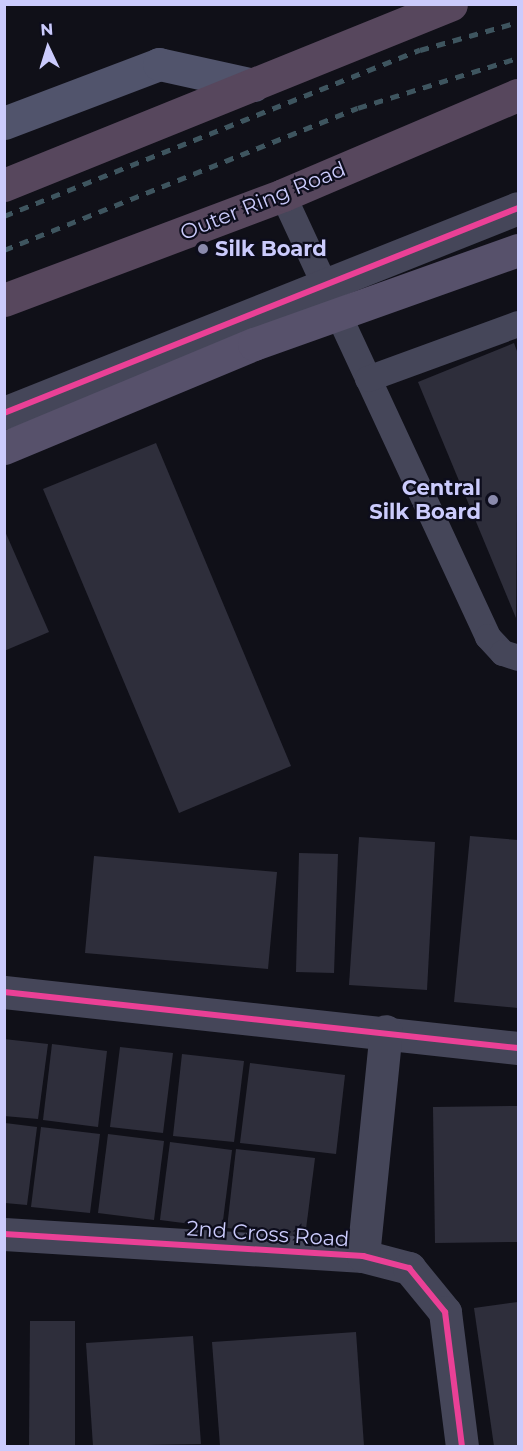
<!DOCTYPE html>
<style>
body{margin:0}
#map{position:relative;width:523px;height:1451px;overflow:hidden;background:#101018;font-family:Montserrat,sans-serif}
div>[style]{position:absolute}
.building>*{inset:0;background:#2e2e3b}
.lane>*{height:26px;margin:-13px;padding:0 13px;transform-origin:13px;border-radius:13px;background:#454659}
.street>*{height:33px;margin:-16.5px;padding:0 16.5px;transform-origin:16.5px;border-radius:16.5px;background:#454659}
.secondary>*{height:33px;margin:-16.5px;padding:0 16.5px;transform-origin:16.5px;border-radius:16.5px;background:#51546c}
.primary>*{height:33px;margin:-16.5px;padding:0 16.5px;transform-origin:16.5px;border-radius:16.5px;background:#57516b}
.highway>*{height:33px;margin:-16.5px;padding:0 16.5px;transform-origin:16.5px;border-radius:16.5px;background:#57475d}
.rail>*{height:4.5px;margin-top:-2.25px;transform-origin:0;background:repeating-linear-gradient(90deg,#3e555f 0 9px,transparent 0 17px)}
.cycleway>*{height:6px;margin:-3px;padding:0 3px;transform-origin:3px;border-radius:3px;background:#ea4096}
.dots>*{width:16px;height:16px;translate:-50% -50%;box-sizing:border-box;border:3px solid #0d0d1c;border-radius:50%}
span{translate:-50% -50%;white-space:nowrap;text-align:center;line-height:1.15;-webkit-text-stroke:4.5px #0d0d1c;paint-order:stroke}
.street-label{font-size:21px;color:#cbcbfc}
.poi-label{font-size:21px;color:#cbcbfc;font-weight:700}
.left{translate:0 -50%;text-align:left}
.right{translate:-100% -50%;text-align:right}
.frame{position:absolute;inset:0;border:6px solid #cbcbfc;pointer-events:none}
.north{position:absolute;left:18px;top:18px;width:60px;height:60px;-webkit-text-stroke:4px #0d0d1c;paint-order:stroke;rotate:356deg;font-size:16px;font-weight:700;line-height:24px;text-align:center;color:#cbcbfc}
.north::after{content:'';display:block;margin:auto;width:21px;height:27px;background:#cbcbfc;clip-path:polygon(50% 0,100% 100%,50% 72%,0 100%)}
</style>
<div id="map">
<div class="building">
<div style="clip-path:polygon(514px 343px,518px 354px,516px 618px,418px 382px)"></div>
<div style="clip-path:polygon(156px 443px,291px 766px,179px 813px,43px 489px)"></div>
<div style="clip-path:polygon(4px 529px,49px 632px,4px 651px)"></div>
<div style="clip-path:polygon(470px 836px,518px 840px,518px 1008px,454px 1002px)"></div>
<div style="clip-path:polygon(359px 837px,435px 842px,427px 990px,349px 985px)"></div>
<div style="clip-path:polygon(299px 853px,338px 854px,334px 973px,296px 972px)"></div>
<div style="clip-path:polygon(94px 856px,277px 872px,268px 969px,85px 953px)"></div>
<div style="clip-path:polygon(4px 1039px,48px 1044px,38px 1119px,4px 1116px)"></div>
<div style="clip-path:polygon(52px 1044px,107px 1051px,98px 1127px,43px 1120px)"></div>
<div style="clip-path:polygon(120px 1047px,173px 1053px,163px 1133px,110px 1127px)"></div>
<div style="clip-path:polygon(182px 1054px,244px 1061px,234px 1142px,173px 1136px)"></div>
<div style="clip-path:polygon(250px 1063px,345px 1075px,336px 1154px,240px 1143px)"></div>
<div style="clip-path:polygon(518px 1106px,518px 1242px,435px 1243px,433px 1107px)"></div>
<div style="clip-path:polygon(5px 1123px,37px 1127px,27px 1205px,5px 1203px)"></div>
<div style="clip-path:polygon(41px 1127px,100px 1134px,90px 1213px,31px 1207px)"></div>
<div style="clip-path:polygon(108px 1134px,164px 1141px,154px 1220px,98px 1213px)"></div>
<div style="clip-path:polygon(170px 1142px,232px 1150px,222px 1228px,160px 1220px)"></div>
<div style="clip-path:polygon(236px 1149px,315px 1158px,305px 1237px,227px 1228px)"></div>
<div style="clip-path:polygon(518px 1302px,518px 1446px,494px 1446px,474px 1308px)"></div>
<div style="clip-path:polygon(30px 1321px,75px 1321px,75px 1446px,29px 1446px)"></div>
<div style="clip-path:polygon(356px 1332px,364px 1446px,220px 1446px,212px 1342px)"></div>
<div style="clip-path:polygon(193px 1336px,201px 1444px,93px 1446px,86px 1343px)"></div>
</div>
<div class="lane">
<div style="left:283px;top:195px;width:487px;rotate:65.1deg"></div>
<div style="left:488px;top:637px;width:22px;rotate:47deg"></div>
<div style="left:503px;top:653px;width:16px;rotate:18deg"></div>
<div style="left:368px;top:379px;width:160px;rotate:-20.1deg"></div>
</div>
<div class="street">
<div style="left:4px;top:413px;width:553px;rotate:-21.74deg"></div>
<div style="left:4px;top:992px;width:517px;rotate:6.22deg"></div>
<div style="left:4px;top:1234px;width:360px;rotate:3.5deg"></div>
<div style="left:363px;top:1256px;width:48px;rotate:14.6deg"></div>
<div style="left:409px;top:1268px;width:57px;rotate:50.7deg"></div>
<div style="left:445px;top:1312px;width:135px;rotate:82.8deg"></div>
<div style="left:363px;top:1256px;width:226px;rotate:-84.2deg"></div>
</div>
<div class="secondary">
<div style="left:4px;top:123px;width:166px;rotate:-20.8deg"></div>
<div style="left:159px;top:64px;width:97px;rotate:12.5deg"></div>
</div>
<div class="primary">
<div style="left:4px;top:448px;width:271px;rotate:-22.6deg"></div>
<div style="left:254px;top:344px;width:280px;rotate:-19.6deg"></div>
</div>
<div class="highway">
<div style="left:4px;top:185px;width:482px;rotate:-22deg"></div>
<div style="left:4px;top:300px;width:298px;rotate:-20.6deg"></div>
<div style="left:283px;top:195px;width:255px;rotate:-23.1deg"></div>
</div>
<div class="rail">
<div style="left:4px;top:216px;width:448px;rotate:-21.8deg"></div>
<div style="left:420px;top:50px;width:102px;rotate:-15.9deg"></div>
<div style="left:4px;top:250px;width:381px;rotate:-21.9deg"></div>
<div style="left:358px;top:108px;width:168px;rotate:-17.4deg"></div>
</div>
<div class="cycleway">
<div style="left:4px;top:413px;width:553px;rotate:-21.74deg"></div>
<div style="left:4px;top:992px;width:517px;rotate:6.22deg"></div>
<div style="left:4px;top:1234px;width:360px;rotate:3.5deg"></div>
<div style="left:363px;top:1256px;width:48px;rotate:14.6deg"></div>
<div style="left:409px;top:1268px;width:57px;rotate:50.7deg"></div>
<div style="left:445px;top:1312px;width:135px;rotate:82.8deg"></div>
</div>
<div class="dots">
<div style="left:203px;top:249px;background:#8a8aac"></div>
<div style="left:493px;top:500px;background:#8a8aac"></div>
</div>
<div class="street-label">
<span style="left:263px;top:201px;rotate:-22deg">Outer Ring Road</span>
<span style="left:268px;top:1234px;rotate:4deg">2nd Cross Road</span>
</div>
<div class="poi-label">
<span class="left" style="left:215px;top:249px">Silk Board</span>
<span class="right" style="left:481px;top:500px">Central<br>Silk Board</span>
</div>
<div class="frame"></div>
<div class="north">N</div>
</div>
